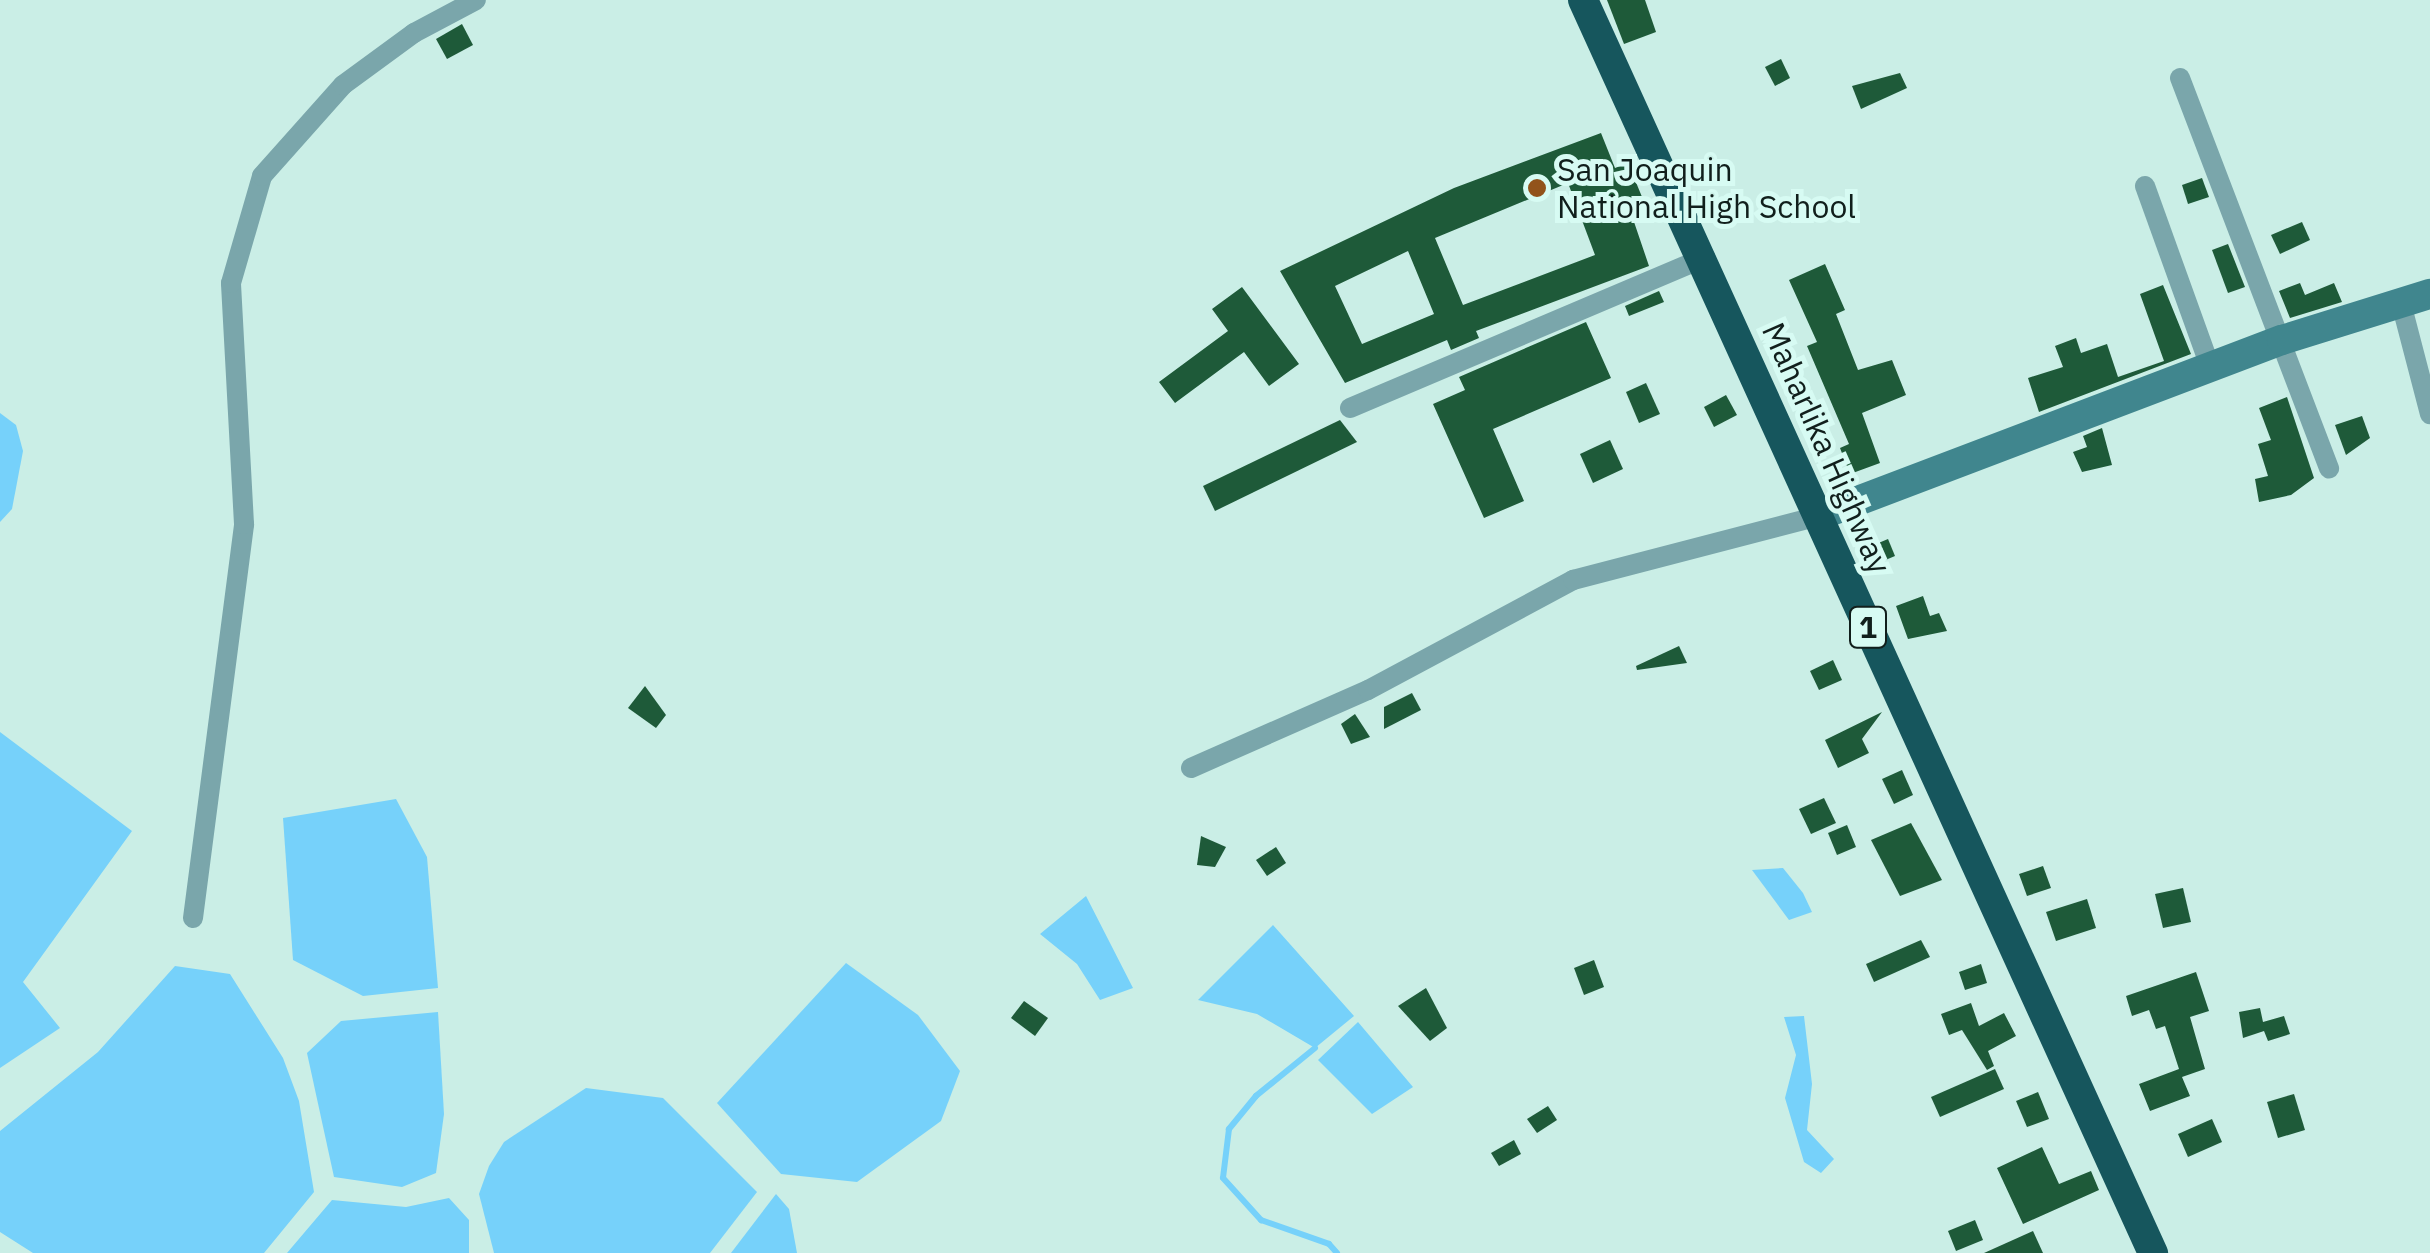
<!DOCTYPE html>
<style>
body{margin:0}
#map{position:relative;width:2430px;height:1253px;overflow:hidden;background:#caeee6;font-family:"IBM Plex Sans",sans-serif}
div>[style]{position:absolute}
.water>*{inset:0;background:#76d1fa}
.stream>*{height:6px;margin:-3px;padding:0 3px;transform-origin:3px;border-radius:3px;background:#76d1fa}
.building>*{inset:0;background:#1e5a39}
.street>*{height:20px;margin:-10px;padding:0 10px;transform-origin:10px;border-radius:10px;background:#7aa6ab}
.secondary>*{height:30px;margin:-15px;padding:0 15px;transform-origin:15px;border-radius:15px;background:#40868e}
.highway>*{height:30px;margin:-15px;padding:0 15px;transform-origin:15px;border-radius:15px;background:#16565d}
.dots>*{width:28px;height:28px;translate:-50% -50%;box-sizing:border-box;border:5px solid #d7fbf3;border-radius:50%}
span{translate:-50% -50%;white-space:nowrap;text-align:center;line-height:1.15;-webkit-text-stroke:10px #d7fbf3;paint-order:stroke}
.shield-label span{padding:2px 8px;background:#d7fbf3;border:2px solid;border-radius:8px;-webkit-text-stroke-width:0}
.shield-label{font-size:30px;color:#111f1c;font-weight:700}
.poi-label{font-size:32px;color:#111f1c}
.left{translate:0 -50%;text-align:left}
.street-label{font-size:32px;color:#111f1c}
</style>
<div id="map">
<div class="water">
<div style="clip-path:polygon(0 413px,16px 425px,23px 451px,12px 509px,0 522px)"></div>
<div style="clip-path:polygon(0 732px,132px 831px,23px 982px,60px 1028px,0 1068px)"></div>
<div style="clip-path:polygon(396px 799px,427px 857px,438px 988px,363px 996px,293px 960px,283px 818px)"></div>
<div style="clip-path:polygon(1783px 868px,1803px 893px,1812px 912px,1789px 920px,1752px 870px)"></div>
<div style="clip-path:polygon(1086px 896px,1133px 988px,1100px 1000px,1077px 964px,1040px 934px)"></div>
<div style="clip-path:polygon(1273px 925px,1354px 1016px,1315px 1048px,1257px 1014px,1198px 1000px)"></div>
<div style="clip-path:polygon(846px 963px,918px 1015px,960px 1071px,941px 1121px,857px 1182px,781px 1174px,717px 1103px)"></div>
<div style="clip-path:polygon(175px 966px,230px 974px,283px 1058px,299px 1101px,314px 1192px,264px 1253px,33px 1253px,0 1232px,0 1131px,98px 1052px)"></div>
<div style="clip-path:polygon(438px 1012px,444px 1114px,436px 1173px,402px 1187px,334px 1177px,307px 1053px,341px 1021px)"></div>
<div style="clip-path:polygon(1804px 1016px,1812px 1084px,1807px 1130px,1834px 1159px,1821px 1173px,1804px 1162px,1785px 1098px,1796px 1055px,1784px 1017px)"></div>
<div style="clip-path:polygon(1358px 1022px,1413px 1087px,1372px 1114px,1318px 1060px)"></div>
<div style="clip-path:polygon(586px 1088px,663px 1098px,757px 1192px,710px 1253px,494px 1253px,479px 1194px,489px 1166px,504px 1142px)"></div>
<div style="clip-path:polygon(776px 1194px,789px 1209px,797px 1253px,731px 1253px)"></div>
<div style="clip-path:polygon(449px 1198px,469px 1220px,469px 1253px,287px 1253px,332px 1200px,406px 1207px)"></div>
</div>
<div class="stream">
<div style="left:1315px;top:1048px;width:76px;rotate:140.9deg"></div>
<div style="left:1256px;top:1096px;width:43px;rotate:129.3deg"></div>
<div style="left:1229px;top:1129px;width:49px;rotate:97deg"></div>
<div style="left:1223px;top:1178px;width:57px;rotate:47.9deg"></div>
<div style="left:1261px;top:1220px;width:72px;rotate:19.4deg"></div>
<div style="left:1329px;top:1244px;width:12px;rotate:48deg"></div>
</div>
<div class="building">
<div style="clip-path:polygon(1607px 0,1645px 0,1656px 32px,1624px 44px)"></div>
<div style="clip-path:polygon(462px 24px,473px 45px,447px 59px,436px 39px)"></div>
<div style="clip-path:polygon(1781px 59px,1790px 78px,1775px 86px,1765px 67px)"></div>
<div style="clip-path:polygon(1900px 73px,1907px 88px,1861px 109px,1852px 86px)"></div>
<div style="clip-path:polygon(evenodd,1601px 133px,1615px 168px,1628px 163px,1647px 209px,1632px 216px,1649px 266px,1476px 331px,1479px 338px,1451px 350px,1447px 340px,1345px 383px,1280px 271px,1454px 188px,1601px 133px,1568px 183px,1595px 255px,1463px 305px,1435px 238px,1568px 183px,1601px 133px,1408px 251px,1434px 314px,1362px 344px,1335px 286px,1408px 251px)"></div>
<div style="clip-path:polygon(2202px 178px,2209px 197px,2188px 204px,2182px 185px)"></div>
<div style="clip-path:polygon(2302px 222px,2310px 240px,2280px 254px,2271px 235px)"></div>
<div style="clip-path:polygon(2228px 244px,2245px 287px,2228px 293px,2212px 250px)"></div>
<div style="clip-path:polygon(1825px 264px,1845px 310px,1836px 314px,1858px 370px,1892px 360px,1906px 395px,1862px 413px,1880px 463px,1850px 474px,1840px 448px,1849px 444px,1807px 346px,1817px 342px,1789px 280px)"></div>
<div style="clip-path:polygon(2300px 283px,2305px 295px,2334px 283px,2342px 302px,2290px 318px,2279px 291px)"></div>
<div style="clip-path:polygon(2163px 285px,2191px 354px,2039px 412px,2028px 378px,2063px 367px,2055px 346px,2076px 338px,2081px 353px,2107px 344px,2118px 377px,2164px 361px,2140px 294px)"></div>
<div style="clip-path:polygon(1242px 287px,1299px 364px,1269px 386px,1244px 352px,1175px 403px,1159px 382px,1228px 331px,1212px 309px)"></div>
<div style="clip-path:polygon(1659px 291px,1664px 302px,1629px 316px,1625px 306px)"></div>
<div style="clip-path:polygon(1586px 322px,1611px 378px,1493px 429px,1524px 501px,1484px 518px,1433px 404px,1465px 390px,1459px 377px)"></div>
<div style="clip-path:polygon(1646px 383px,1660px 414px,1639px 423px,1626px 392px)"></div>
<div style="clip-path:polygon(1726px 395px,1737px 415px,1714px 427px,1704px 407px)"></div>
<div style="clip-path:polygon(2287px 397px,2314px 478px,2291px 495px,2259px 502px,2255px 479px,2268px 476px,2258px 444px,2271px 440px,2259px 408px)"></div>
<div style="clip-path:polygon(2362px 416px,2370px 438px,2346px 455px,2335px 425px)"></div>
<div style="clip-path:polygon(1340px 420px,1357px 442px,1215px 511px,1203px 486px)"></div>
<div style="clip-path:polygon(2102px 428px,2112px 465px,2082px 472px,2073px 452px,2087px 447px,2083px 436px)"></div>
<div style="clip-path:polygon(1610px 440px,1623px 469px,1593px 483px,1580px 454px)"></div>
<div style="clip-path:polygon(1888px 539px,1895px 556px,1876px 564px,1869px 547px)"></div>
<div style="clip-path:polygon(1923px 596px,1930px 616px,1939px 613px,1947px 631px,1908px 639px,1896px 606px)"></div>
<div style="clip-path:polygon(1679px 646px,1687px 663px,1637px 670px,1636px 666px)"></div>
<div style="clip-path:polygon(1833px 660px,1842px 680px,1819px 690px,1810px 671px)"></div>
<div style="clip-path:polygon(645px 686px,666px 715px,656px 728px,628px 708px)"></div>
<div style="clip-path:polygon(1412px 693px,1421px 710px,1384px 729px,1384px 707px)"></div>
<div style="clip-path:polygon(1882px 712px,1862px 739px,1869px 753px,1838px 768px,1825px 740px)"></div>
<div style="clip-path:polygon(1355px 714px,1370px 737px,1351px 744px,1341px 724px)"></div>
<div style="clip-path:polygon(1902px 770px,1913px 795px,1894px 804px,1882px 779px)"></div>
<div style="clip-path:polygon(1824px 798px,1836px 823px,1811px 834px,1799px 809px)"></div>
<div style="clip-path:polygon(1911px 823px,1942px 880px,1900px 896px,1871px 840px)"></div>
<div style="clip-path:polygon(1847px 825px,1856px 847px,1837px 855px,1828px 833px)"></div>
<div style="clip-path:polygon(1201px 836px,1226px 847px,1215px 867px,1197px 865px)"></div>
<div style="clip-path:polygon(1276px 847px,1286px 863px,1267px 876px,1256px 860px)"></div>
<div style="clip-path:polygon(2043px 866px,2051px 888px,2027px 896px,2019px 874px)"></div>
<div style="clip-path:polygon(2183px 888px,2191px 922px,2163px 928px,2155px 894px)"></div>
<div style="clip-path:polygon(2087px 899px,2096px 928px,2056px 941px,2046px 912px)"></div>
<div style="clip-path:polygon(1921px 940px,1930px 957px,1874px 982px,1866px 964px)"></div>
<div style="clip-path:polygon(1594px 960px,1604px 987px,1584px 995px,1574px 968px)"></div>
<div style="clip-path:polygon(1981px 964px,1987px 983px,1965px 990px,1959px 972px)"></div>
<div style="clip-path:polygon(2196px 972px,2209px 1011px,2190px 1017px,2205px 1069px,2182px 1077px,2190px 1096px,2150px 1111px,2139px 1084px,2179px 1069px,2165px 1026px,2156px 1029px,2149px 1010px,2132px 1016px,2126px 996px)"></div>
<div style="clip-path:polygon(1426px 988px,1447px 1028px,1430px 1041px,1398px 1006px)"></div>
<div style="clip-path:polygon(1024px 1001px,1048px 1018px,1035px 1036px,1011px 1018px)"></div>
<div style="clip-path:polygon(1971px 1003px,1979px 1026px,2004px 1013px,2016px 1036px,1988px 1051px,1994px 1066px,1987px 1070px,1962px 1030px,1949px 1035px,1941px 1014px)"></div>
<div style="clip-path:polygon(2260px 1008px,2263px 1022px,2284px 1016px,2290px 1034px,2268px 1041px,2264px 1031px,2243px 1038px,2239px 1012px)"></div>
<div style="clip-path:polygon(1995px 1069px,2004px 1089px,1940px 1117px,1931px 1097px)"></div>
<div style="clip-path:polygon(2038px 1092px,2049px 1119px,2027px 1127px,2016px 1101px)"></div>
<div style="clip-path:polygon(2294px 1094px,2305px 1130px,2278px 1138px,2267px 1102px)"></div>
<div style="clip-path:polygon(1548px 1106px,1557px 1120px,1537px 1133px,1527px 1119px)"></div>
<div style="clip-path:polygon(2212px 1119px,2222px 1142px,2188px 1157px,2178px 1134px)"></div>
<div style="clip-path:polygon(1514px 1140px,1521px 1154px,1499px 1166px,1491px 1153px)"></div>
<div style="clip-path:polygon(2042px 1147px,2059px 1184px,2091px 1171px,2099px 1190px,2023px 1224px,1997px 1168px)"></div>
<div style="clip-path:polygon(1975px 1220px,1983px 1240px,1956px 1251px,1948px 1231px)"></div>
<div style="clip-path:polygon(2033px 1231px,2043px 1253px,1984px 1253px)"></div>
</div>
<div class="street">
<div style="left:2180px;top:78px;width:418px;rotate:69.1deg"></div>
<div style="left:2145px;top:186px;width:195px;rotate:70.2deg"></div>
<div style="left:2401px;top:303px;width:115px;rotate:75.4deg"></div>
<div style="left:1350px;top:408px;width:386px;rotate:-23deg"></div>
<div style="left:1191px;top:768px;width:193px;rotate:-23.8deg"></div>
<div style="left:1368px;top:690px;width:233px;rotate:-28.2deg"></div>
<div style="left:1573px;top:580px;width:253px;rotate:-14.6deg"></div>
<div style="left:193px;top:918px;width:397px;rotate:-82.6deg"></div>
<div style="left:244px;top:524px;width:241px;rotate:-93.1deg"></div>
<div style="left:231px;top:283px;width:111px;rotate:-73.8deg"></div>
<div style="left:262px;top:176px;width:122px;rotate:-48.3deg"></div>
<div style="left:343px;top:85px;width:88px;rotate:-36.2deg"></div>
<div style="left:414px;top:33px;width:70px;rotate:-28deg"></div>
</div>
<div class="secondary">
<div style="left:1818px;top:516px;width:496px;rotate:-20.8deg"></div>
<div style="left:2282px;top:340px;width:155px;rotate:-17.3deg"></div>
</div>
<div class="highway">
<div style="left:1583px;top:0;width:1377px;rotate:65.54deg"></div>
</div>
<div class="dots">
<div style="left:1537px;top:188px;background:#92531b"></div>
</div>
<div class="shield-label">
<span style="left:1868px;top:627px">1</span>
</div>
<div class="poi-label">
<span class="left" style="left:1557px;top:188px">San Joaquin<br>National High School</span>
</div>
<div class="street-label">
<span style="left:1827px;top:448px;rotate:66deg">Maharlika Highway</span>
</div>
</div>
